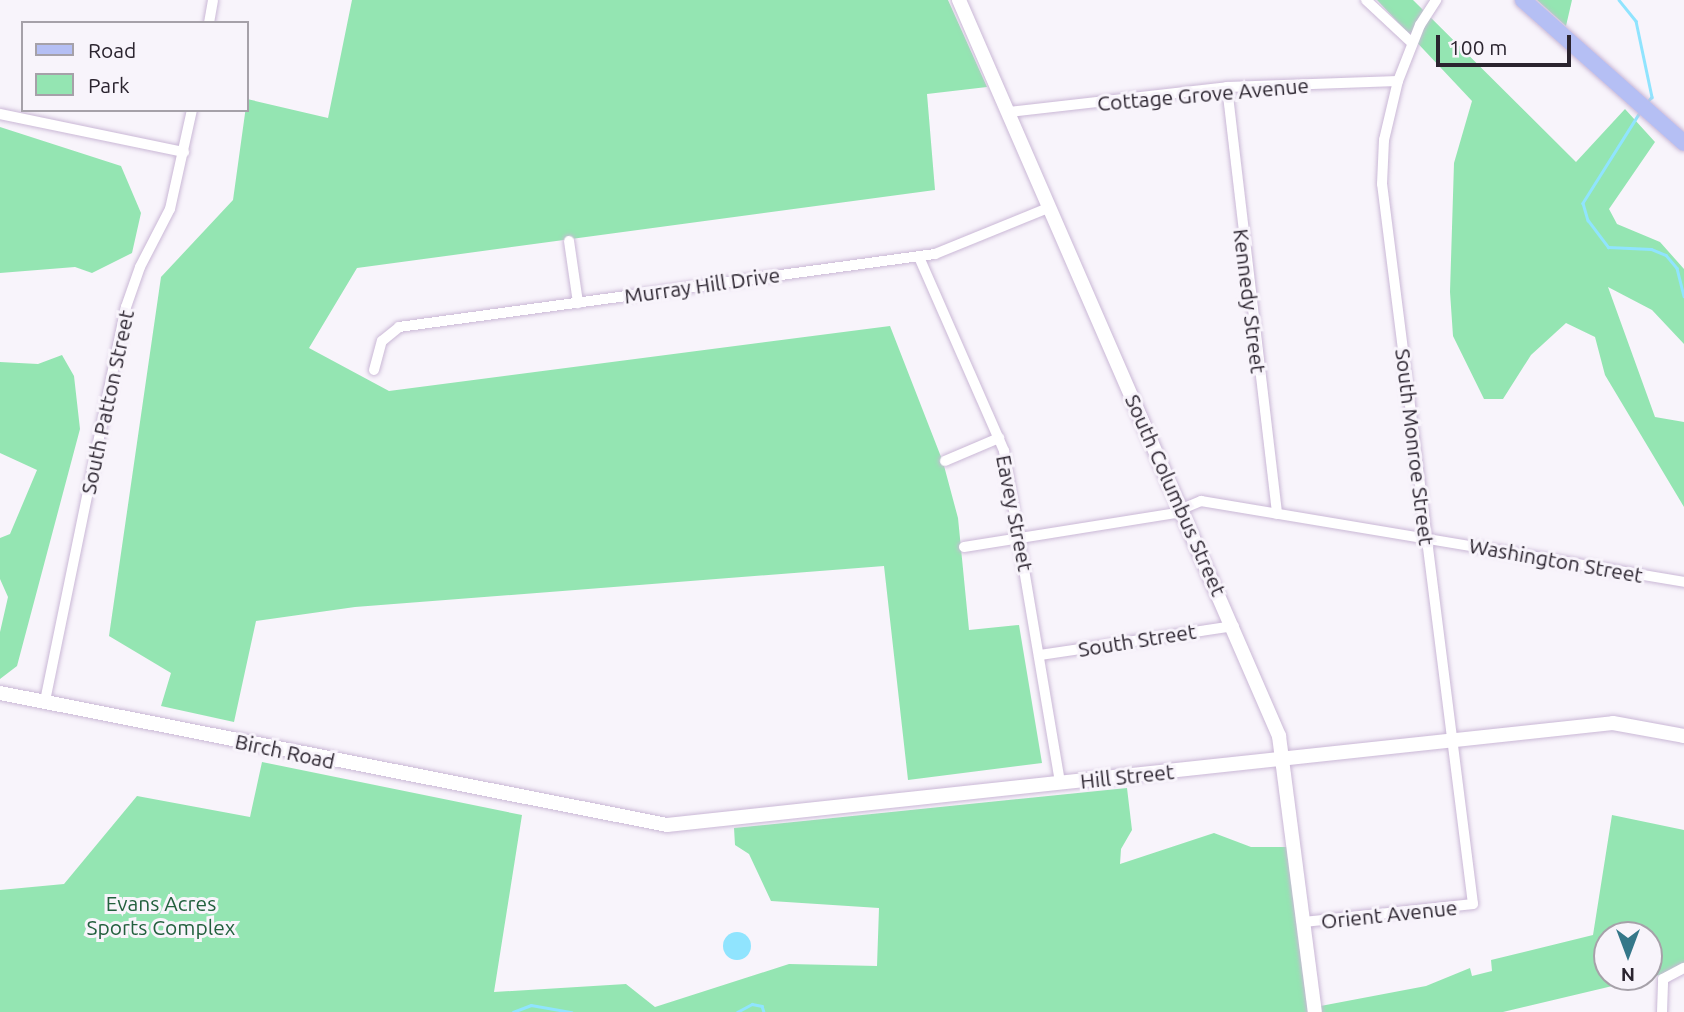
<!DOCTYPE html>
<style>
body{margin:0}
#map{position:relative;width:1684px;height:1012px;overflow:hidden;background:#f8f4fb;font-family:Ubuntu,sans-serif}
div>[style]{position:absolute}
.green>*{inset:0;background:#94e5b2}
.water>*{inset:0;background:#90e4fe}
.round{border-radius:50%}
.stream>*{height:2.5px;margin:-1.25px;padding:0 1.25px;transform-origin:1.25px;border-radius:1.25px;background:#90e4fe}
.roads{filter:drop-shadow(0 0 2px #cab8d6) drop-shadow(0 0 2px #cab8d6)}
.street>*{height:10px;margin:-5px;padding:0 5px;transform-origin:5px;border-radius:5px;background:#fff}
.secondary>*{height:14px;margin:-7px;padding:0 7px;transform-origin:7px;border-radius:7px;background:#fff}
.primary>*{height:16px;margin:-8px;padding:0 8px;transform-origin:8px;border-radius:8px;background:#b5bff4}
span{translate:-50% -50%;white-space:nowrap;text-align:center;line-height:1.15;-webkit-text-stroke:6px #f8f4fb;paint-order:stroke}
.street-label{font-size:21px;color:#2b242f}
.park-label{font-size:21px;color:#23603e}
.legend{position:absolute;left:21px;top:21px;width:228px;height:91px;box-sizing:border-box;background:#f8f4fb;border:2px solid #a6a1a9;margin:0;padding:9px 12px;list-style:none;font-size:21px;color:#2b242f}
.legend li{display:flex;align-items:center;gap:14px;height:35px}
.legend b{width:35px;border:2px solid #a6a1a9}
.north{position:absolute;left:1593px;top:921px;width:70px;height:70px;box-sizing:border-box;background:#f8f4fb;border:2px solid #a6a1a9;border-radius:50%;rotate:180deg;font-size:19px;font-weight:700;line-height:28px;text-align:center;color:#2b242f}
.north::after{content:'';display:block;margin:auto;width:24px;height:32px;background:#357789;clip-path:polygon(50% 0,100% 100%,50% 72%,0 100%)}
.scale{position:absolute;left:1436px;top:35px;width:135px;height:32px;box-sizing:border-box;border:4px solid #2b242f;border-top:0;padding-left:9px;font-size:21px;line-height:24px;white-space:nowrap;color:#2b242f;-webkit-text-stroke:5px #f8f4fb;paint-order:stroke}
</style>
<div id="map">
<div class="green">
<div style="clip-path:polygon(352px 0,948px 0,987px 87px,927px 94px,935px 190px,357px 268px,309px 348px,389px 391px,890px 326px,943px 462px,958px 518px,969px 630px,1019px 625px,1042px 763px,908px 780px,884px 566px,355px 607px,256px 621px,234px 722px,161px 706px,171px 673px,109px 636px,161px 277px,233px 200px,247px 99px,328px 118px)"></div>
<div style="clip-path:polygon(1377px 0,1413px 0,1576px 162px,1625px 109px,1655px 142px,1609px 209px,1617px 224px,1660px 242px,1684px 269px,1684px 344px,1652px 310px,1608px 287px,1655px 417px,1684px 422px,1684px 507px,1605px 375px,1595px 337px,1566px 323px,1531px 355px,1503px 399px,1484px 399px,1453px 336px,1450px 292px,1454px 163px,1472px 101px)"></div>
<div style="clip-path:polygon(1537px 0,1572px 0,1566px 26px)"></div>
<div style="clip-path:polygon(0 127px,121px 166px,141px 213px,132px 253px,92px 273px,75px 267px,0 273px)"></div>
<div style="clip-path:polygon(62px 355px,74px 376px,80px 429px,17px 666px,0 679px,0 632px,8px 597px,0 579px,0 538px,10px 534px,37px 470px,0 453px,0 362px,38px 364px)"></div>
<div style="clip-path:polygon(evenodd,262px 762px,522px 815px,494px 992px,626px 984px,655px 1007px,789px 964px,877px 966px,879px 908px,771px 901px,749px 854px,735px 845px,734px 828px,1127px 788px,1132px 830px,1121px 849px,1120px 864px,1214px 833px,1251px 847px,1291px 847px,1310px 1008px,1426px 986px,1470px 968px,1472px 976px,1492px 971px,1491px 960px,1593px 935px,1612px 815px,1684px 830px,1684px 969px,1503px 1012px,0 1012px,0 890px,64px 884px,137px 796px,250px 817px,262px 762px,1607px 935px,1649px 935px,1649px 977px,1607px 977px,1607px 935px)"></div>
</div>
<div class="water">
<div class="round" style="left:723px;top:932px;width:28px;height:28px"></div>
</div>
<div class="stream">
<div style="left:1619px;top:0;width:27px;rotate:51deg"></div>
<div style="left:1636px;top:21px;width:78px;rotate:78.1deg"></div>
<div style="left:1652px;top:97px;width:8px;rotate:130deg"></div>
<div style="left:1641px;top:111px;width:109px;rotate:122.2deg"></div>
<div style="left:1583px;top:203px;width:18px;rotate:74deg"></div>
<div style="left:1588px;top:220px;width:34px;rotate:53deg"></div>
<div style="left:1608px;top:247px;width:43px;rotate:2.7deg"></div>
<div style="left:1651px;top:249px;width:16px;rotate:22deg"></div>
<div style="left:1666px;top:255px;width:17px;rotate:50deg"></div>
<div style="left:1677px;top:268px;width:29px;rotate:76deg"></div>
<div style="left:513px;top:1012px;width:19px;rotate:-21deg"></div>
<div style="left:531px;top:1005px;width:41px;rotate:9.9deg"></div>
<div style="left:737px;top:1012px;width:17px;rotate:-28deg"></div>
<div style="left:752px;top:1004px;width:10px;rotate:11deg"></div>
<div style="left:762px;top:1006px;width:6px;rotate:72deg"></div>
</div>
<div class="roads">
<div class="street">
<div style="left:1366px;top:0;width:63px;rotate:43.1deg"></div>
<div style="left:209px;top:23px;width:23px;rotate:-80deg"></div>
<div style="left:1227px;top:87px;width:430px;rotate:83.3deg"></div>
<div style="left:1009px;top:112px;width:219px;rotate:-6.5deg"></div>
<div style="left:1227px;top:87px;width:171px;rotate:-2deg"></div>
<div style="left:0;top:114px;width:188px;rotate:11.7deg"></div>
<div style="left:569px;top:241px;width:63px;rotate:81.7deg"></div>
<div style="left:919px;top:257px;width:212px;rotate:66.3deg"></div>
<div style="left:1004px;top:451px;width:337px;rotate:80.4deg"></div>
<div style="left:374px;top:370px;width:30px;rotate:-75deg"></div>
<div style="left:382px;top:341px;width:22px;rotate:-39deg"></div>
<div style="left:399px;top:327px;width:541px;rotate:-7.76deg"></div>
<div style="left:935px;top:254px;width:124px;rotate:-22.2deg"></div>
<div style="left:945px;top:461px;width:59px;rotate:-23.1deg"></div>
<div style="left:1182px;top:509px;width:21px;rotate:-23deg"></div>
<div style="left:1201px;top:501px;width:490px;rotate:9.5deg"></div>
<div style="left:964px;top:547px;width:222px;rotate:-9.1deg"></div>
<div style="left:1040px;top:655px;width:196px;rotate:-8.5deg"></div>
<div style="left:45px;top:701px;width:402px;rotate:-78.4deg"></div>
<div style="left:126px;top:307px;width:42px;rotate:-70.7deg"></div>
<div style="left:140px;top:267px;width:65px;rotate:-62.7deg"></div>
<div style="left:170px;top:209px;width:101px;rotate:-77.5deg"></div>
<div style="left:1304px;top:922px;width:170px;rotate:-6.1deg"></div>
<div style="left:1473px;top:904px;width:726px;rotate:-97.2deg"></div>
<div style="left:1382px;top:184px;width:44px;rotate:-87.4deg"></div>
<div style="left:1384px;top:140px;width:61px;rotate:-76.7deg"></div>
<div style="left:1398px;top:81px;width:60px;rotate:-68.6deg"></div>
<div style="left:1420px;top:25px;width:30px;rotate:-57deg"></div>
<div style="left:1662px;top:1012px;width:33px;rotate:-88deg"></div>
<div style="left:1663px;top:979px;width:24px;rotate:-28deg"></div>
</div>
<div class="secondary">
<div style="left:959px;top:0;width:803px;rotate:66.5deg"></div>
<div style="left:1279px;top:736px;width:278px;rotate:82.6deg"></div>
<div style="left:0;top:693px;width:680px;rotate:11.19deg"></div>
<div style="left:667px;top:825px;width:951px;rotate:-6.15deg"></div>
<div style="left:1613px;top:723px;width:72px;rotate:10.4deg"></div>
</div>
<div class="primary">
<div style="left:1523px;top:0;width:215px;rotate:41.6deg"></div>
</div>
</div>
<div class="street-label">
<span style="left:1203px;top:94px;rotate:-5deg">Cottage Grove Avenue</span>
<span style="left:702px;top:285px;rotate:-8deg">Murray Hill Drive</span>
<span style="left:1250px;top:301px;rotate:83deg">Kennedy Street</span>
<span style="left:107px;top:402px;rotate:-78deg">South Patton Street</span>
<span style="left:1415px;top:447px;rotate:83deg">South Monroe Street</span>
<span style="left:1176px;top:495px;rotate:66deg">South Columbus Street</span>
<span style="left:1015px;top:513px;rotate:79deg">Eavey Street</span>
<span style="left:1556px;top:560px;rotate:10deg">Washington Street</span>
<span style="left:1137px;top:640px;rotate:-9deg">South Street</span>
<span style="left:285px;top:751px;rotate:12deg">Birch Road</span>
<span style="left:1127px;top:776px;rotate:-6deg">Hill Street</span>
<span style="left:1389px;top:914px;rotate:-6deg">Orient Avenue</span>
</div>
<div class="park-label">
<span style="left:161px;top:915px">Evans Acres<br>Sports Complex</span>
</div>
<ul class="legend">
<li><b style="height:9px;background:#b5bff4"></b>Road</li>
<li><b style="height:19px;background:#94e5b2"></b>Park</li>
</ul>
<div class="north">N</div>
<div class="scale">100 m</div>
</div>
